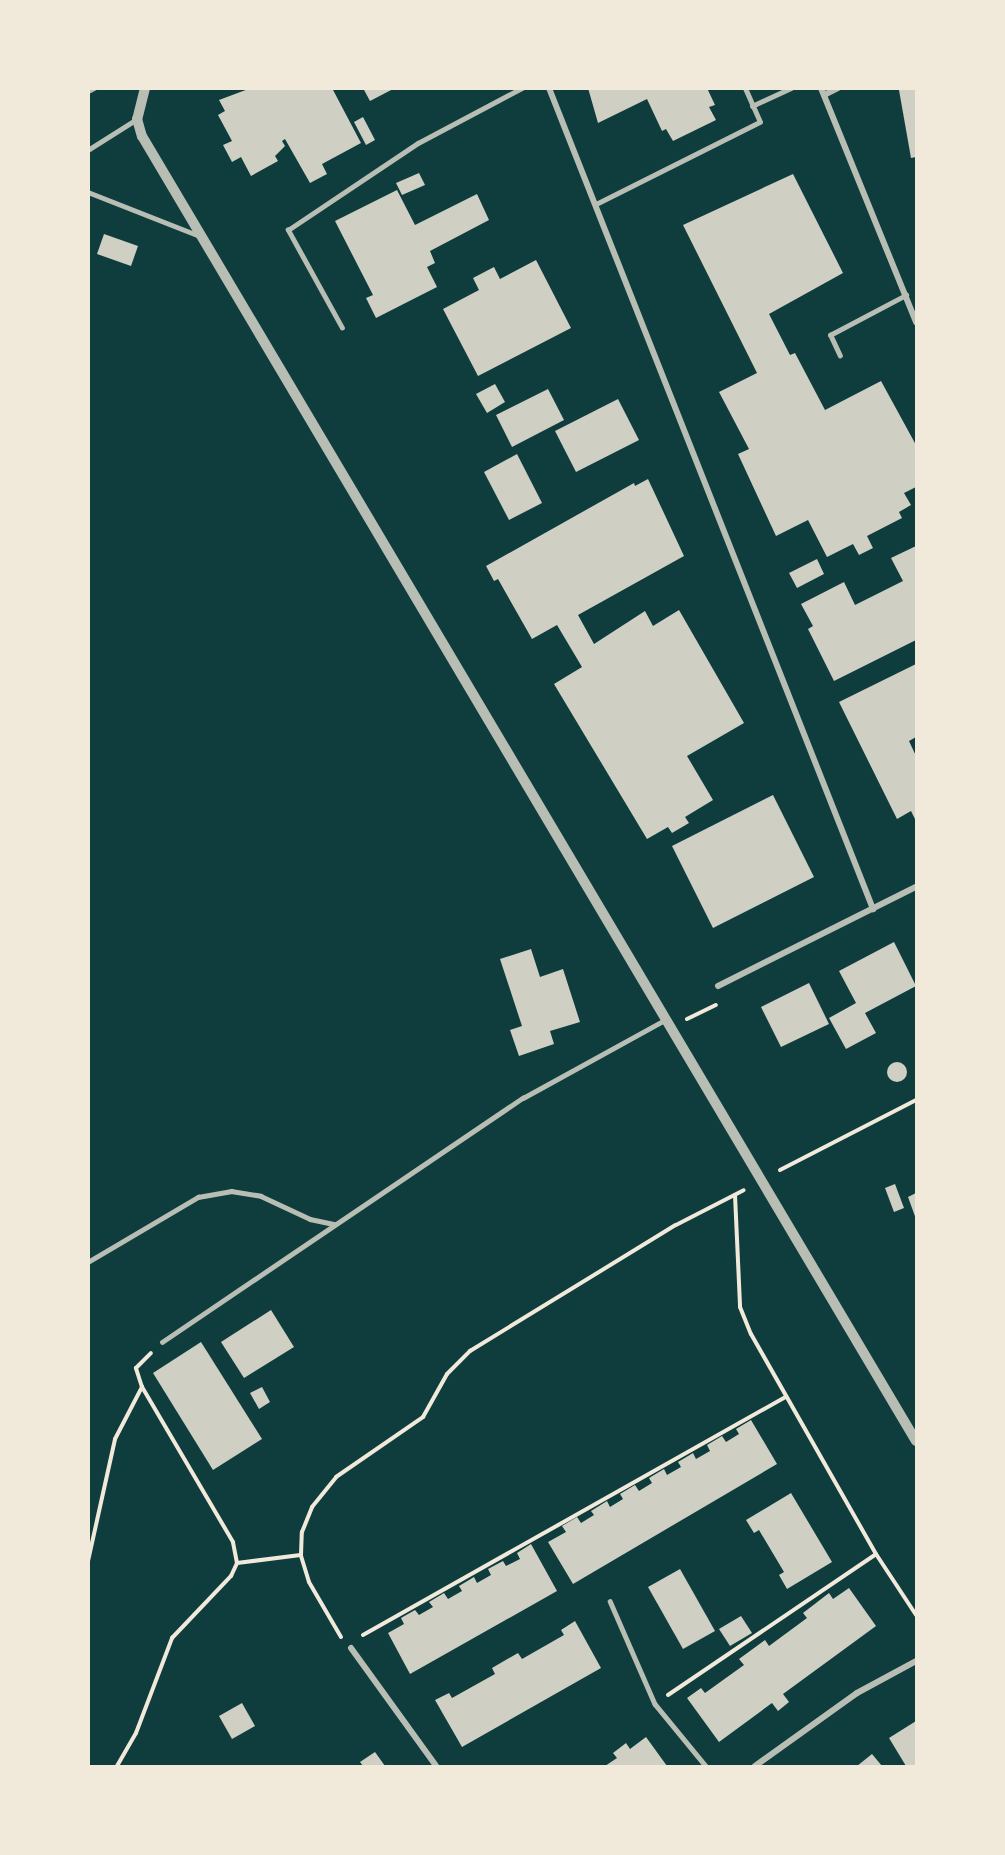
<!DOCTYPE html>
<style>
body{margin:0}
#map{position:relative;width:1005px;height:1855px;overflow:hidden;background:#0f3d3e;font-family:Raleway,sans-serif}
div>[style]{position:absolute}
.building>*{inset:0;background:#cfcfc3}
.round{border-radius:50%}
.path>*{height:4px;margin:-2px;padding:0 2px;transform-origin:2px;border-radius:2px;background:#f1e9da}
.service>*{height:4.5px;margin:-2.25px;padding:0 2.25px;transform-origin:2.25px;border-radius:2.25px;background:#b8beb3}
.minor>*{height:6px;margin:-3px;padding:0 3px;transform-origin:3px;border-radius:3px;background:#b8beb3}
.tertiary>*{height:10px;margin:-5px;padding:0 5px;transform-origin:5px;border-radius:5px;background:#b8beb3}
span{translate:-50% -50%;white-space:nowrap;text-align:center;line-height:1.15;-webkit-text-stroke:4.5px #f1e9da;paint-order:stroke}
.frame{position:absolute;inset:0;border:90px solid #f1e9da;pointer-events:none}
</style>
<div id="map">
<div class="building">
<div style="clip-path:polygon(251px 88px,332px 88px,361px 143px,322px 164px,327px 174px,310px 183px,285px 139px,282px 141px,285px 146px,275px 156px,278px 161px,251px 176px,241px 157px,232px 162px,223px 145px,232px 141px,218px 115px,225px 111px,219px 100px)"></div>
<div style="clip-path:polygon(363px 88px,395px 88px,370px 101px)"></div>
<div style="clip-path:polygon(588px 88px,707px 88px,715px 105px,709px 107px,716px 120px,673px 141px,666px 129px,662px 131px,647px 99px,598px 123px)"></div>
<div style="clip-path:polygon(916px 88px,916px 157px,911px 158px,899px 90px)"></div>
<div style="clip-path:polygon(363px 117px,375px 140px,366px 145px,354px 122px)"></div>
<div style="clip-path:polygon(419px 173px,425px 185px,402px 195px,396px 183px)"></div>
<div style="clip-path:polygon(793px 174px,843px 273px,769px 314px,790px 355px,795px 353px,825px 410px,881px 381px,916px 445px,916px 487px,904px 493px,911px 505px,899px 512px,902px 518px,867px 536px,873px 548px,859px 555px,853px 544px,827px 557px,808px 520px,776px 536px,738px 454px,749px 449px,719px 392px,757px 373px,683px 225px)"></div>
<div style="clip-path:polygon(397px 190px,415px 225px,477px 194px,489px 220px,430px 251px,435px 263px,427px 267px,437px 287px,376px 318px,366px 298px,373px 295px,335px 221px)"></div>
<div style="clip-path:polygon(104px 234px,138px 246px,131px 266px,97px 254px)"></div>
<div style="clip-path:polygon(536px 260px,571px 328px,478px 376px,443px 309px,479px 290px,473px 278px,494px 267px,500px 279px)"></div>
<div style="clip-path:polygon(495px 384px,505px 402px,487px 413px,476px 394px)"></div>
<div style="clip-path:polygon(548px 389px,564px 420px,512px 447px,496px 415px)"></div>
<div style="clip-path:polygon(618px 399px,639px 440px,576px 472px,555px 431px)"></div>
<div style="clip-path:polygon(517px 454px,542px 503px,509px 520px,484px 472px)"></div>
<div style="clip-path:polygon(648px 479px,684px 556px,578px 615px,594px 644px,645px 611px,653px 626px,679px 610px,744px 723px,687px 756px,713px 800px,685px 817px,689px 823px,672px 833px,668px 827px,647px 839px,554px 684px,582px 667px,557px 625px,532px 639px,498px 579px,494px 581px,486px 566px,634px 483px,635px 486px)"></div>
<div style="clip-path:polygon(916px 546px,916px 640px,834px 681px,808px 629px,813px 626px,801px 604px,844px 582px,855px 605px,903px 581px,891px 558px)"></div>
<div style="clip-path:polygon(817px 559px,824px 574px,797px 588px,789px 573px)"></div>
<div style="clip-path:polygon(916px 664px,916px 737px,909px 741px,916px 756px,916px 821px,911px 811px,897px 819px,839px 702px)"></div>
<div style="clip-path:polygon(773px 795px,814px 877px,713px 928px,672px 846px)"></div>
<div style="clip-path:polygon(894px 942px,916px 986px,865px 1013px,876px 1033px,846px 1049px,829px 1018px,856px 1003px,839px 971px)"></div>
<div style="clip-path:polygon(531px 949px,540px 977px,563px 969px,580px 1022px,550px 1031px,554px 1044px,519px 1056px,510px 1030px,522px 1026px,500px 959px)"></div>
<div style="clip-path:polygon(809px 983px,829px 1024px,781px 1047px,761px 1007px)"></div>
<div class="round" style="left:887px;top:1062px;width:20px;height:20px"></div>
<div style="clip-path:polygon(895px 1184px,904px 1208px,894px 1212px,885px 1188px)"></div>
<div style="clip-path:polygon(916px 1193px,916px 1219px,908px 1197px)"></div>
<div style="clip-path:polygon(271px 1310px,294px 1347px,244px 1378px,221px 1342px)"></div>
<div style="clip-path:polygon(201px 1342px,262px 1439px,213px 1470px,153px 1373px)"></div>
<div style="clip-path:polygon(262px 1387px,270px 1402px,259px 1409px,250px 1393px)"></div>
<div style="clip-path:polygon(751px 1420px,777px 1464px,573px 1584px,548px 1542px,566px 1532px,562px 1526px,577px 1517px,581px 1523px,594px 1515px,591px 1511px,607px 1501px,610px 1507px,623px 1499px,620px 1494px,635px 1485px,639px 1491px,652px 1483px,649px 1478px,664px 1469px,667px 1475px,681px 1467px,678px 1462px,693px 1453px,696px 1459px,710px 1451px,707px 1445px,722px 1436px,726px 1442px,739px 1434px,736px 1429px)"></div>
<div style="clip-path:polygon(791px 1493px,832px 1562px,787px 1589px,779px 1575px,784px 1572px,759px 1530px,754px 1533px,746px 1520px)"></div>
<div style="clip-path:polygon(531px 1544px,557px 1591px,410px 1674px,388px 1633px,404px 1624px,401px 1618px,415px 1610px,419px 1615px,433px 1607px,429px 1602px,444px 1593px,448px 1599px,462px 1591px,459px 1586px,474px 1577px,477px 1583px,491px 1575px,488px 1569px,503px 1561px,506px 1566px,520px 1559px,517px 1553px)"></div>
<div style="clip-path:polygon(680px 1569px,715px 1631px,683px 1649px,648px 1587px)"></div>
<div style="clip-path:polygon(849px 1588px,876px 1626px,783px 1694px,789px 1702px,778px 1711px,772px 1703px,719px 1742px,687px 1698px,701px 1688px,705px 1693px,744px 1665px,739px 1659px,765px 1640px,769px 1646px,807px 1618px,803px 1613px,829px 1593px,833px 1599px)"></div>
<div style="clip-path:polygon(741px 1616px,752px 1633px,730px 1646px,719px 1629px)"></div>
<div style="clip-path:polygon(575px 1621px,601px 1668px,462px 1747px,435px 1700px,449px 1693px,452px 1698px,495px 1674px,492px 1668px,518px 1653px,522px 1659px,564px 1635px,561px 1630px)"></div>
<div style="clip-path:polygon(242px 1703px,255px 1726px,232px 1739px,219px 1716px)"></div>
<div style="clip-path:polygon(916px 1721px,916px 1766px,906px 1766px,889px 1738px)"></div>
<div style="clip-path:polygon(646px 1737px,667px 1766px,605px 1766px,617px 1758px,613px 1753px,626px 1743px,630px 1749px)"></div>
<div style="clip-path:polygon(375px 1752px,385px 1766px,363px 1766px,360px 1762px)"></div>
<div style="clip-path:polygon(872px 1754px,882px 1766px,857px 1766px)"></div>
</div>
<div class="path">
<div style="left:687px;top:1019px;width:32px;rotate:-26deg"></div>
<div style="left:780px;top:1170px;width:153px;rotate:-27.2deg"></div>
<div style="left:735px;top:1195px;width:112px;rotate:87.4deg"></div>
<div style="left:740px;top:1307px;width:29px;rotate:68deg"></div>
<div style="left:751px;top:1334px;width:253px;rotate:60.4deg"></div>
<div style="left:876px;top:1554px;width:73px;rotate:56.7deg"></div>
<div style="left:88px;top:1561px;width:125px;rotate:-77.5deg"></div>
<div style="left:115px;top:1439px;width:59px;rotate:-62.6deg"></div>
<div style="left:237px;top:1563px;width:64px;rotate:-7.1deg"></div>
<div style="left:363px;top:1635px;width:485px;rotate:-29.4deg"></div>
<div style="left:341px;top:1637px;width:64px;rotate:-120.2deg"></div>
<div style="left:309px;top:1582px;width:28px;rotate:-107deg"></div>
<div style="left:301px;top:1555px;width:23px;rotate:-88deg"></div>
<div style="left:302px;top:1532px;width:27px;rotate:-68deg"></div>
<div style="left:312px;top:1507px;width:38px;rotate:-51deg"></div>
<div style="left:336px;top:1477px;width:106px;rotate:-34.6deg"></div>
<div style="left:423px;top:1417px;width:49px;rotate:-60.8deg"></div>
<div style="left:447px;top:1374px;width:33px;rotate:-45deg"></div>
<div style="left:470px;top:1351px;width:241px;rotate:-31.5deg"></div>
<div style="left:676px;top:1225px;width:76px;rotate:-27.2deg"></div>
<div style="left:668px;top:1695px;width:251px;rotate:-34.1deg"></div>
<div style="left:117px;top:1766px;width:38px;rotate:-60deg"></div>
<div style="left:136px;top:1733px;width:102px;rotate:-69.2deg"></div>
<div style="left:172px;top:1638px;width:86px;rotate:-46.4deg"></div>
<div style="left:231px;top:1576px;width:14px;rotate:-65deg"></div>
<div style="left:237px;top:1563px;width:21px;rotate:-101deg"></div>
<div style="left:233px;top:1542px;width:180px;rotate:-120.4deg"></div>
<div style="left:142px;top:1387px;width:20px;rotate:-108deg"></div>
<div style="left:136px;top:1368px;width:21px;rotate:-45deg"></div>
</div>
<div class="service">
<div style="left:88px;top:91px;width:7px;rotate:-27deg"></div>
<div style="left:752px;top:106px;width:43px;rotate:-24.8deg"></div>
<div style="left:88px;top:150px;width:58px;rotate:-32.3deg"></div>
<div style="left:88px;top:192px;width:117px;rotate:21.5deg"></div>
<div style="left:596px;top:204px;width:183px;rotate:-26.6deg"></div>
<div style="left:760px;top:122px;width:37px;rotate:-114deg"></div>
<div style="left:342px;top:328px;width:112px;rotate:-118.9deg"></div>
<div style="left:288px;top:230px;width:156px;rotate:-33.8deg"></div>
<div style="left:418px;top:143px;width:118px;rotate:-27.9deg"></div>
<div style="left:840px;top:356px;width:23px;rotate:-115deg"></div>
<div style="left:830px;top:335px;width:86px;rotate:-27.8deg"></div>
<div style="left:88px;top:1262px;width:128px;rotate:-30.6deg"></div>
<div style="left:198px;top:1197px;width:34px;rotate:-10deg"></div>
<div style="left:231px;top:1191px;width:30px;rotate:9deg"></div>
<div style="left:261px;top:1196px;width:54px;rotate:25.1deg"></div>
<div style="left:310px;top:1219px;width:25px;rotate:12deg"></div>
<div style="left:162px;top:1342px;width:436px;rotate:-34.1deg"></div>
<div style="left:523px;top:1098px;width:162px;rotate:-28.8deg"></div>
<div style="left:610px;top:1601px;width:112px;rotate:66.4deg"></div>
<div style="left:655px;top:1704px;width:80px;rotate:50.6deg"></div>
</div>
<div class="minor">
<div style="left:549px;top:88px;width:883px;rotate:68.46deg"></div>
<div style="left:821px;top:88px;width:253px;rotate:67.9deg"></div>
<div style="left:824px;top:95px;width:16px;rotate:-27deg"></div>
<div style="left:718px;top:986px;width:221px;rotate:-26.6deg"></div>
<div style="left:351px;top:1648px;width:145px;rotate:54.2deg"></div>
<div style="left:755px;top:1766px;width:125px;rotate:-35.6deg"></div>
<div style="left:857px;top:1693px;width:67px;rotate:-28.5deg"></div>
</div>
<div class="tertiary">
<div style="left:145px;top:88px;width:32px;rotate:104deg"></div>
<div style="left:137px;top:119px;width:18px;rotate:74deg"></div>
<div style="left:142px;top:136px;width:1517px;rotate:59.33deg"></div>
</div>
<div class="frame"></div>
</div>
